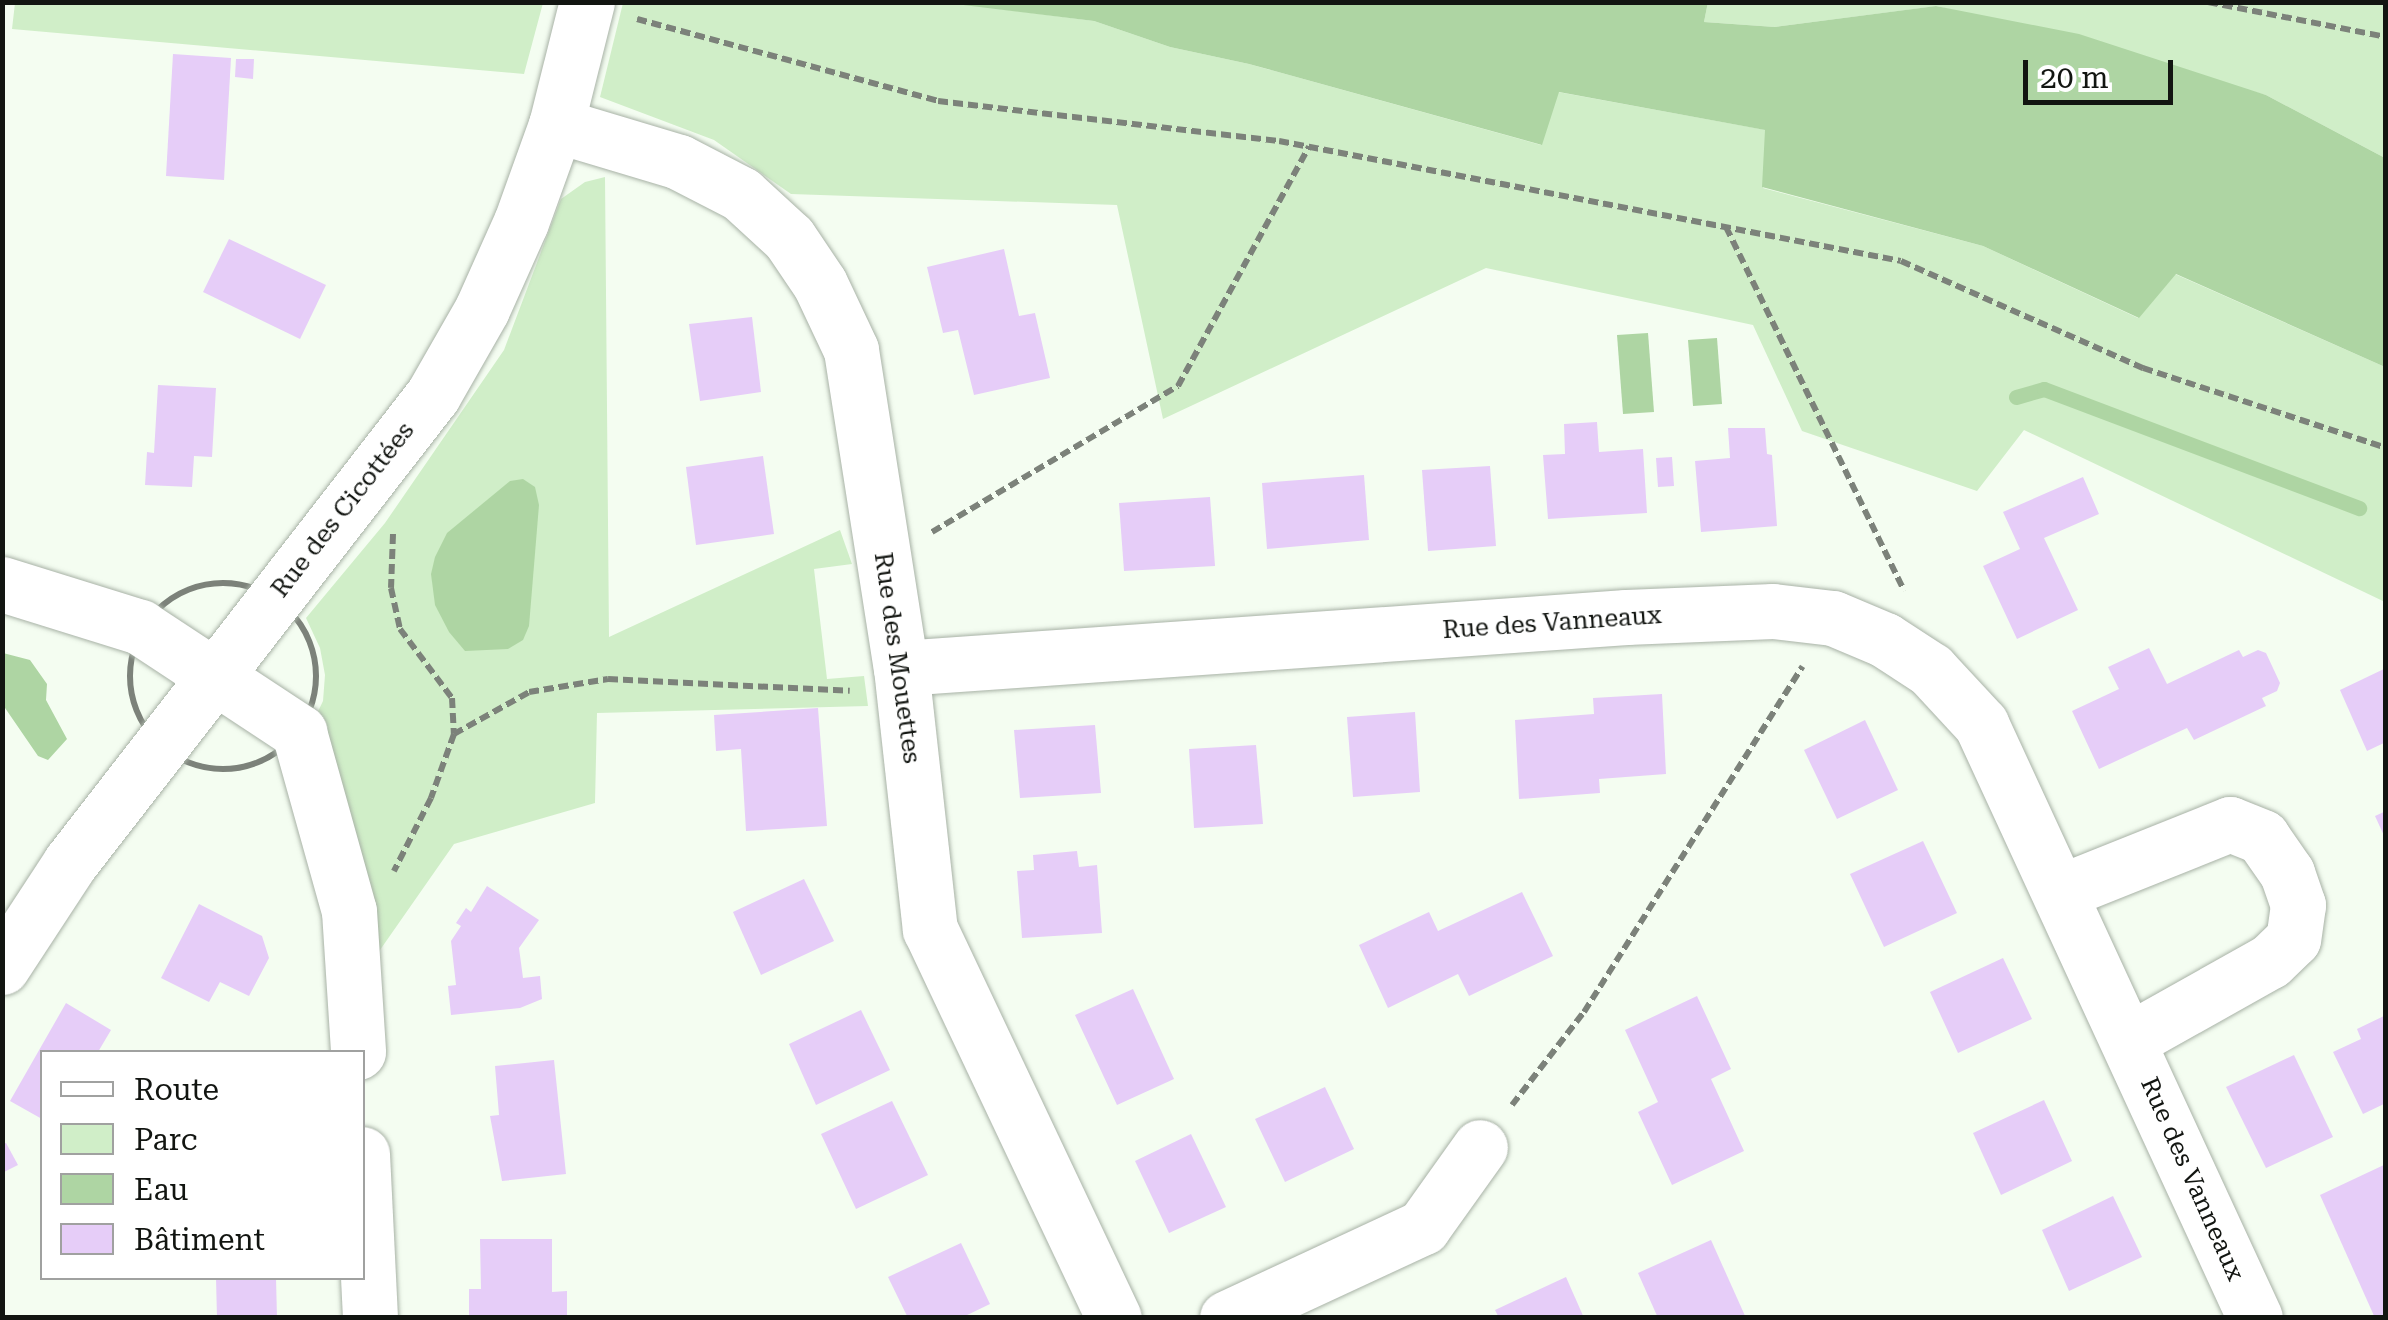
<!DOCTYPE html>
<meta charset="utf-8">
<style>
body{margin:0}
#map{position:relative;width:2388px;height:1320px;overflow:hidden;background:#f4fdf1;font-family:"Roboto Serif",serif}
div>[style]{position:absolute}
.green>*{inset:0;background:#d0eec8}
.water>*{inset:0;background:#aed5a3}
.stream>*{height:15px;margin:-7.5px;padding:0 7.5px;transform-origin:7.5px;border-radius:7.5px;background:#aed5a3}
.building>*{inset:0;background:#e6cdf8}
.path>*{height:6px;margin-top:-3px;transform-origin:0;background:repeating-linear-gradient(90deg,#7c827a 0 10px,transparent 0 15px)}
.path>.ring{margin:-3px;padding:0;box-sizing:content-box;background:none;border:6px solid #7c827a;border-radius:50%}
.roads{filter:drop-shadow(0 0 2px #a8b2a6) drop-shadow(0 0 2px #a8b2a6)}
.minor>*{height:55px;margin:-27.5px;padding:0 27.5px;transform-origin:27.5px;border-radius:27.5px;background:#fff}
span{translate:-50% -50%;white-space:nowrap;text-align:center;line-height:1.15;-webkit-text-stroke:8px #fff;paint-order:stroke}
.street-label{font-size:25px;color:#121511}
.frame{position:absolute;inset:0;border:5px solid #121511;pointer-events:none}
.legend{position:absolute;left:40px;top:1050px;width:325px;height:230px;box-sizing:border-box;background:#fff;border:2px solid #a0a1a0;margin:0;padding:12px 18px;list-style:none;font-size:30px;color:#121511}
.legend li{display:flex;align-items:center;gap:20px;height:50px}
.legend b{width:50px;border:2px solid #a0a1a0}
.scale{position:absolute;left:2023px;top:60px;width:150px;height:45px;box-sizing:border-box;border:5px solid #121511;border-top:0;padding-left:12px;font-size:30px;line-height:35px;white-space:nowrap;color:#121511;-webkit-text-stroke:8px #fff;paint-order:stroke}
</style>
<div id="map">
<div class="green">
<div style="clip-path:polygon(947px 2px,1094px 21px,1170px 47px,1249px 64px,1541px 145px,1558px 92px,1766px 130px,1763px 188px,1983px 246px,2138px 318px,2175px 274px,2385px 367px,2385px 602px,2024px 430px,1977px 491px,1802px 431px,1753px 325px,1486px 268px,1163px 419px,1117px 205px,791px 194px,714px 140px,600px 97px,623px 3px)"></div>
<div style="clip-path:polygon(1708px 2px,2385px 3px,2385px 158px,2266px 95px,1937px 6px,1775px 27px,1704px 22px)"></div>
<div style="clip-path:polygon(15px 3px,15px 2px,543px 3px,524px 74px,12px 29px)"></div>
<div style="clip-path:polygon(605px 177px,609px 637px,840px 530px,852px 564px,814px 569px,827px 679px,864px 676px,868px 706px,597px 713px,595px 803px,454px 844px,373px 960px,312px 724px,323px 701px,325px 675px,320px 648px,306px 618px,385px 523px,504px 350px,561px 199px,585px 182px)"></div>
</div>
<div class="water">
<div style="clip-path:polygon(1708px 2px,1704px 22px,1775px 27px,1936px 6px,2079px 34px,2266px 95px,2385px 158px,2385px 367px,2176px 274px,2139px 318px,1983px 246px,1762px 187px,1765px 130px,1559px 92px,1542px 145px,1249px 64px,1170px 47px,1094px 21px,947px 3px)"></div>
<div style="clip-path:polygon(1648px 333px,1654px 412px,1623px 414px,1617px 335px)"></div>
<div style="clip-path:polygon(1717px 338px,1722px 404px,1693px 406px,1688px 340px)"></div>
<div style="clip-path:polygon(523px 479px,535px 487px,539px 505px,529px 626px,523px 640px,508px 649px,465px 651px,449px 632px,435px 605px,431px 574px,435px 557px,447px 533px,510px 481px)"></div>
<div style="clip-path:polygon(3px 653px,30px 660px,47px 684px,46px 700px,67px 739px,48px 760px,38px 756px,3px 705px)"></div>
</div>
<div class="stream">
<div style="left:2016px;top:397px;width:29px;rotate:-16deg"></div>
<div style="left:2044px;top:389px;width:337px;rotate:20.7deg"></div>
</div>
<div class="building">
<div style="clip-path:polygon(173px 54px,231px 58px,224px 180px,166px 176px)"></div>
<div style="clip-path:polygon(236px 59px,254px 59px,253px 79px,235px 77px)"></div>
<div style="clip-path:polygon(229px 239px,326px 285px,300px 339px,203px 292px)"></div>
<div style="clip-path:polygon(1004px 249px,1019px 316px,1035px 313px,1050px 378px,974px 395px,958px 330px,943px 333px,927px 267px)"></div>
<div style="clip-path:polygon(752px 317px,761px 392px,700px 401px,689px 324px)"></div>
<div style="clip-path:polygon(158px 385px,216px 388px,212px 457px,194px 456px,192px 487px,145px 485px,147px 452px,154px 453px)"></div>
<div style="clip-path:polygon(1597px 422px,1599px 452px,1643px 449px,1647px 513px,1548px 519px,1543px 455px,1565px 454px,1564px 424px)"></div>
<div style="clip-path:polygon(1728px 428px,1765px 428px,1767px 454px,1772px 455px,1777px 526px,1701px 532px,1695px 461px,1730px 458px)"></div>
<div style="clip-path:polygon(763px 456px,774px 534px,696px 545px,686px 467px)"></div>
<div style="clip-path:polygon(1672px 457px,1674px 486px,1658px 487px,1656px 458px)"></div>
<div style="clip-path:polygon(1490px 466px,1496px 546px,1428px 551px,1422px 470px)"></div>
<div style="clip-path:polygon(1364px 475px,1369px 540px,1267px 549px,1262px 483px)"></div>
<div style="clip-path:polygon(2083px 477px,2099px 514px,2044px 538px,2078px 610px,2017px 639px,1983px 566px,2020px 549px,2003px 512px)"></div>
<div style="clip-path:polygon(1210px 497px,1215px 566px,1124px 571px,1119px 503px)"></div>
<div style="clip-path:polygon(2149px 648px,2167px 684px,2239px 650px,2243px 657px,2258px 650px,2266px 653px,2280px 683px,2277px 691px,2262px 698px,2266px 706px,2194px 740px,2187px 728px,2099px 769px,2072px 711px,2119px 689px,2108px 667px)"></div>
<div style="clip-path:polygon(2386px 668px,2386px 742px,2367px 751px,2340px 690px)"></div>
<div style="clip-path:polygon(1662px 694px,1666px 774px,1599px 779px,1600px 793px,1519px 799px,1515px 720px,1594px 714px,1593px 698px)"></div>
<div style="clip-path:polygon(818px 708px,827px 826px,746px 831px,741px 749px,716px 751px,714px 715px)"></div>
<div style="clip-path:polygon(1415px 712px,1420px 792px,1353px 797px,1347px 717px)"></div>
<div style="clip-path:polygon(1865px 720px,1898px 790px,1837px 819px,1804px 750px)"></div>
<div style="clip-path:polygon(1095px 725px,1101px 793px,1020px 798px,1014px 730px)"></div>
<div style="clip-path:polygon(1256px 745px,1263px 824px,1194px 828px,1189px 749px)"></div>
<div style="clip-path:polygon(2386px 811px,2386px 840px,2375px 816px)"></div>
<div style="clip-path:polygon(1923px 841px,1957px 913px,1884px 947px,1850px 874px)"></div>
<div style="clip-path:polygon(1077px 851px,1079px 867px,1097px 865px,1102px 933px,1022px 938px,1017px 871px,1034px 870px,1033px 855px)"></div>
<div style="clip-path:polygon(804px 879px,834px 941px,761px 975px,733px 912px)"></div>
<div style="clip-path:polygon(487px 886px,539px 920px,519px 948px,523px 978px,540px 976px,542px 999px,520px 1008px,451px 1015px,448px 986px,456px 985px,451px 941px,461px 926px,456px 923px,466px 908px,471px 912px)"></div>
<div style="clip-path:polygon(1522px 892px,1553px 956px,1469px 996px,1458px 974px,1388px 1008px,1359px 945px,1429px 912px,1438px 931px)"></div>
<div style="clip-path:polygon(199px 904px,262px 936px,269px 958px,249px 996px,220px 982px,209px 1002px,161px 978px)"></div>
<div style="clip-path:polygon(2003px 958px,2032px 1019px,1958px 1053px,1930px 992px)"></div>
<div style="clip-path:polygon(1133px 989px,1174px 1079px,1117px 1105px,1075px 1015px)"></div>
<div style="clip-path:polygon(1697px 996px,1731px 1069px,1711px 1079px,1744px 1151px,1672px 1185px,1638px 1112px,1658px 1102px,1625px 1030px)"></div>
<div style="clip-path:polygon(66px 1003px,111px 1030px,98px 1052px,42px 1052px,42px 1119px,10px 1101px)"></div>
<div style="clip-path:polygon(861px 1010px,890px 1070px,816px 1105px,789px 1044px)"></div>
<div style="clip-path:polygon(2386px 1015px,2386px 1103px,2363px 1114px,2333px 1052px,2361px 1039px,2357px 1029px)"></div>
<div style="clip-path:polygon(2294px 1055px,2333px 1137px,2266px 1168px,2226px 1087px)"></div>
<div style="clip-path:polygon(554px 1060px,566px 1174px,502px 1181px,490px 1116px,499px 1115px,495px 1066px)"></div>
<div style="clip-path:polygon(1325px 1087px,1354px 1149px,1285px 1182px,1255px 1119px)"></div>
<div style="clip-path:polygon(2044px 1100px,2072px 1161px,2001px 1195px,1973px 1133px)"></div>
<div style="clip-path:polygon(892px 1101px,928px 1175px,856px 1209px,821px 1134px)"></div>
<div style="clip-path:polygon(1191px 1134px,1226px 1207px,1169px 1233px,1135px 1161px)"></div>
<div style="clip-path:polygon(6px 1143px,18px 1165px,2px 1173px,2px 1144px)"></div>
<div style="clip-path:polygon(2386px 1164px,2386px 1318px,2375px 1318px,2320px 1195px)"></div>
<div style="clip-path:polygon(2113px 1196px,2142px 1257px,2069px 1291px,2042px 1230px)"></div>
<div style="clip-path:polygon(480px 1239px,552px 1239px,552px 1292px,567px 1291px,567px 1318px,469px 1318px,469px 1289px,481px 1289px)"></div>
<div style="clip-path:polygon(1711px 1240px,1746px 1318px,1658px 1318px,1638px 1273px)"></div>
<div style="clip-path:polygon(961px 1243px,990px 1304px,961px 1318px,908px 1318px,888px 1277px)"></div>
<div style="clip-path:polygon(1566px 1277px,1584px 1318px,1499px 1318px,1495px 1310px)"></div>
<div style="clip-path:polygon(216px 1278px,276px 1278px,277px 1318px,217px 1318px)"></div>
</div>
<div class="path">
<div style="left:2208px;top:2px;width:181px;rotate:11.1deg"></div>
<div style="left:637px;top:19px;width:312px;rotate:15.2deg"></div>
<div style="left:938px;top:101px;width:343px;rotate:6.7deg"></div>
<div style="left:1279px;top:141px;width:633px;rotate:10.92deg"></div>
<div style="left:1901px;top:261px;width:265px;rotate:23.9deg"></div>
<div style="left:2143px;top:368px;width:256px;rotate:18.2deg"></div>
<div style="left:1726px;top:227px;width:405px;rotate:63.9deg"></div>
<div style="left:932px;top:532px;width:286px;rotate:-30.7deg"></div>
<div style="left:1178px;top:386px;width:273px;rotate:-61.3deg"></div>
<div style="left:393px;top:534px;width:54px;rotate:92.1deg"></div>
<div style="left:391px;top:588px;width:42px;rotate:77.6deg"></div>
<div style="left:400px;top:629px;width:86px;rotate:53deg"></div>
<div style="left:452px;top:698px;width:36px;rotate:87deg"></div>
<div style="left:454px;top:734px;width:68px;rotate:109.8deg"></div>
<div style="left:431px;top:798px;width:82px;rotate:116.9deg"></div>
<div class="ring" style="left:130px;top:583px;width:180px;height:180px"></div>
<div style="left:454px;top:734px;width:86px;rotate:-29.2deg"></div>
<div style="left:529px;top:692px;width:80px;rotate:-9.3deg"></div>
<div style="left:608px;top:679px;width:242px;rotate:2.8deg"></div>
<div style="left:1512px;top:1105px;width:118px;rotate:-52.3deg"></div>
<div style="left:1584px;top:1012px;width:409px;rotate:-57.7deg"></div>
</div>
<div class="roads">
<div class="minor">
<div style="left:556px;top:125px;width:128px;rotate:16.7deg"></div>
<div style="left:679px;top:162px;width:70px;rotate:27.3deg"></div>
<div style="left:741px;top:194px;width:65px;rotate:42.5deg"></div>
<div style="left:789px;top:238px;width:55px;rotate:56deg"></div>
<div style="left:820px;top:284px;width:73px;rotate:64.8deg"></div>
<div style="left:851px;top:350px;width:322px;rotate:81.1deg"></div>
<div style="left:901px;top:668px;width:263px;rotate:83.7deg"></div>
<div style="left:930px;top:929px;width:430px;rotate:64.7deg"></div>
<div style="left:2px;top:584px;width:145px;rotate:17.3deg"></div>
<div style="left:140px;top:627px;width:191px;rotate:33.4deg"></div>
<div style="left:299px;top:732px;width:186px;rotate:74.4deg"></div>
<div style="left:349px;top:911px;width:141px;rotate:86.3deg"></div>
<div style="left:901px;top:668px;width:727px;rotate:-4.02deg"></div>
<div style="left:1626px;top:617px;width:147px;rotate:-2.3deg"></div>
<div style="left:1773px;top:611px;width:60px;rotate:6.7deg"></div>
<div style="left:1833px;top:618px;width:56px;rotate:22.9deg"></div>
<div style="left:1885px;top:640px;width:55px;rotate:33.1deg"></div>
<div style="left:1931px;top:670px;width:74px;rotate:47.2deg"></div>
<div style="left:1981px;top:724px;width:654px;rotate:65.24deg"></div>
<div style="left:2060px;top:892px;width:183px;rotate:-21.8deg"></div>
<div style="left:2230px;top:824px;width:35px;rotate:22deg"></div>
<div style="left:2262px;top:837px;width:44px;rotate:55.2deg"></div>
<div style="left:2287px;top:873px;width:34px;rotate:71deg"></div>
<div style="left:2298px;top:905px;width:34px;rotate:98deg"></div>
<div style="left:2293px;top:939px;width:32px;rotate:136deg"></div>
<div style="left:2270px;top:961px;width:162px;rotate:150.7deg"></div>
<div style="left:2px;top:967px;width:124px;rotate:-56.8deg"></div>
<div style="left:70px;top:863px;width:592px;rotate:-52.2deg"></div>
<div style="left:433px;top:395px;width:99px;rotate:-60.3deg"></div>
<div style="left:482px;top:309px;width:95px;rotate:-65.9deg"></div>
<div style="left:521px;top:222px;width:103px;rotate:-70.2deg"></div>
<div style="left:556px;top:125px;width:127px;rotate:-75.9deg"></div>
<div style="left:362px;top:1154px;width:164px;rotate:87.2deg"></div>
<div style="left:1227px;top:1318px;width:216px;rotate:-24.9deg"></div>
<div style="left:1423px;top:1227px;width:98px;rotate:-54.5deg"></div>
</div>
</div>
<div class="street-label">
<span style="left:343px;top:510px;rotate:-52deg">Rue des Cicottées</span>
<span style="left:1552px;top:623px;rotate:-4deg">Rue des Vanneaux</span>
<span style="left:897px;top:658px;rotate:82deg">Rue des Mouettes</span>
<span style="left:2192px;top:1179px;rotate:66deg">Rue des Vanneaux</span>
</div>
<div class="frame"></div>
<ul class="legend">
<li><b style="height:12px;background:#fff"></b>Route</li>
<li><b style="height:28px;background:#d0eec8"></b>Parc</li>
<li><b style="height:28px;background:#aed5a3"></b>Eau</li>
<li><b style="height:28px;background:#e6cdf8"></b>Bâtiment</li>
</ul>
<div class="scale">20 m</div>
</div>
